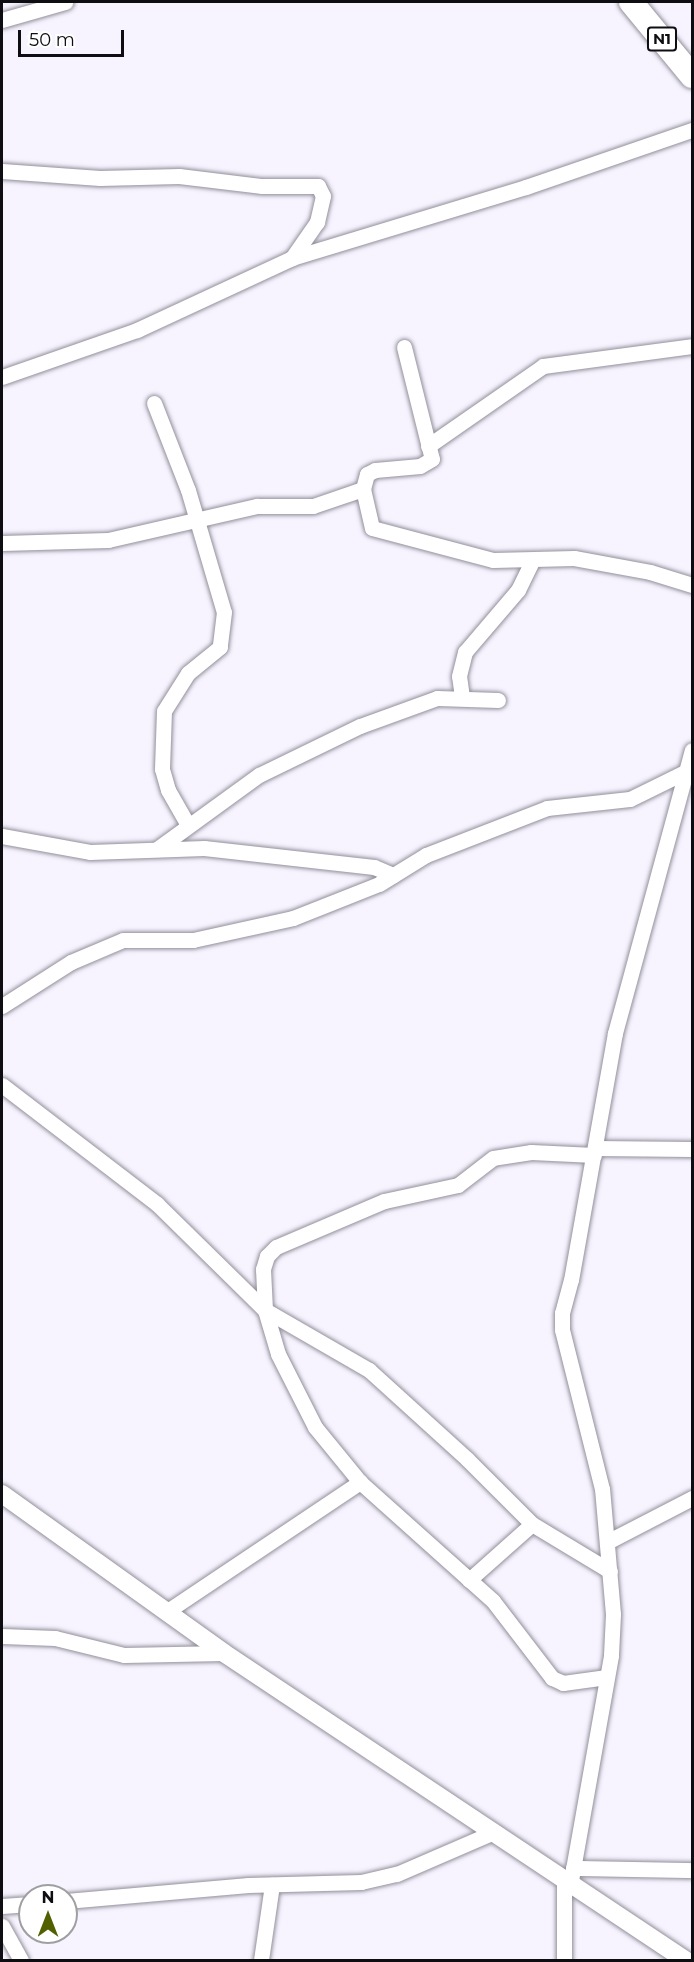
<!DOCTYPE html>
<style>
body{margin:0}
#map{position:relative;width:694px;height:1962px;overflow:hidden;background:#f7f4ff;font-family:Montserrat,sans-serif}
div>[style]{position:absolute}
.roads{filter:drop-shadow(0 0 2px #928f9b) drop-shadow(0 0 2px #928f9b)}
.minor>*{height:15px;margin:-7.5px;padding:0 7.5px;transform-origin:7.5px;border-radius:7.5px;background:#fff}
.tertiary>*{height:18px;margin:-9px;padding:0 9px;transform-origin:9px;border-radius:9px;background:#fff}
.trunk>*{height:24px;margin:-12px;padding:0 12px;transform-origin:12px;border-radius:12px;background:#fff}
span{translate:-50% -50%;white-space:nowrap;text-align:center;line-height:1.15;-webkit-text-stroke:5px #fff;paint-order:stroke}
.shield-label span{padding:2px 4px;background:#fff;border:2px solid;border-radius:4px;-webkit-text-stroke-width:0}
.shield-label{font-size:15px;color:#0e0d11;font-weight:700}
.frame{position:absolute;inset:0;border:3px solid #0e0d11;pointer-events:none}
.north{position:absolute;left:18px;top:1884px;width:60px;height:60px;box-sizing:border-box;background:#fff;border:2px solid #9f9ea0;border-radius:50%;rotate:0deg;font-size:16px;font-weight:700;line-height:24px;text-align:center;color:#0e0d11}
.north::after{content:'';display:block;margin:auto;width:21px;height:27px;background:#526000;clip-path:polygon(50% 0,100% 100%,50% 72%,0 100%)}
.scale{position:absolute;left:18px;top:30px;width:106px;height:27px;box-sizing:border-box;border:3px solid #0e0d11;border-top:0;padding-left:8px;font-size:18px;line-height:21px;white-space:nowrap;color:#0e0d11;-webkit-text-stroke:4px #fff;paint-order:stroke}
</style>
<div id="map">
<div class="roads">
<div class="minor">
<div style="left:2px;top:20px;width:66px;rotate:-15.9deg"></div>
<div style="left:2px;top:171px;width:98px;rotate:4.1deg"></div>
<div style="left:100px;top:178px;width:79px;rotate:-1.5deg"></div>
<div style="left:179px;top:176px;width:84px;rotate:6.9deg"></div>
<div style="left:262px;top:186px;width:56px"></div>
<div style="left:318px;top:186px;width:11px;rotate:63deg"></div>
<div style="left:323px;top:196px;width:27px;rotate:103deg"></div>
<div style="left:317px;top:222px;width:44px;rotate:124.8deg"></div>
<div style="left:404px;top:347px;width:115px;rotate:76deg"></div>
<div style="left:432px;top:459px;width:14px;rotate:150deg"></div>
<div style="left:420px;top:466px;width:45px;rotate:174.9deg"></div>
<div style="left:375px;top:470px;width:9px;rotate:153deg"></div>
<div style="left:367px;top:474px;width:16px;rotate:105deg"></div>
<div style="left:363px;top:489px;width:40px;rotate:77deg"></div>
<div style="left:372px;top:528px;width:125px;rotate:14.8deg"></div>
<div style="left:493px;top:560px;width:81px;rotate:-1.4deg"></div>
<div style="left:574px;top:558px;width:77px;rotate:10.4deg"></div>
<div style="left:650px;top:572px;width:44px;rotate:17.2deg"></div>
<div style="left:2px;top:377px;width:143px;rotate:-19.2deg"></div>
<div style="left:137px;top:330px;width:171px;rotate:-24.9deg"></div>
<div style="left:292px;top:258px;width:245px;rotate:-16.9deg"></div>
<div style="left:526px;top:187px;width:176px;rotate:-19deg"></div>
<div style="left:154px;top:403px;width:93px;rotate:68.7deg"></div>
<div style="left:188px;top:490px;width:127px;rotate:73.6deg"></div>
<div style="left:224px;top:612px;width:35px;rotate:97deg"></div>
<div style="left:220px;top:647px;width:41px;rotate:140.9deg"></div>
<div style="left:188px;top:673px;width:45px;rotate:122.3deg"></div>
<div style="left:164px;top:711px;width:58px;rotate:92deg"></div>
<div style="left:162px;top:769px;width:22px;rotate:74deg"></div>
<div style="left:168px;top:790px;width:40px;rotate:60.3deg"></div>
<div style="left:428px;top:446px;width:140px;rotate:-34.8deg"></div>
<div style="left:543px;top:366px;width:150px;rotate:-7.6deg"></div>
<div style="left:2px;top:543px;width:106px;rotate:-1.6deg"></div>
<div style="left:108px;top:540px;width:153px;rotate:-12.9deg"></div>
<div style="left:257px;top:506px;width:56px"></div>
<div style="left:313px;top:506px;width:53px;rotate:-18.8deg"></div>
<div style="left:462px;top:697px;width:21px;rotate:-98deg"></div>
<div style="left:459px;top:676px;width:25px;rotate:-76deg"></div>
<div style="left:465px;top:652px;width:82px;rotate:-49.5deg"></div>
<div style="left:518px;top:590px;width:32px;rotate:-64deg"></div>
<div style="left:2px;top:836px;width:89px;rotate:10.3deg"></div>
<div style="left:90px;top:852px;width:114px;rotate:-2deg"></div>
<div style="left:204px;top:848px;width:171px;rotate:6.4deg"></div>
<div style="left:374px;top:867px;width:21px;rotate:23deg"></div>
<div style="left:157px;top:849px;width:126px;rotate:-36deg"></div>
<div style="left:259px;top:775px;width:112px;rotate:-25.9deg"></div>
<div style="left:360px;top:726px;width:82px;rotate:-20deg"></div>
<div style="left:437px;top:698px;width:61px;rotate:1.9deg"></div>
<div style="left:2px;top:1006px;width:82px;rotate:-32.5deg"></div>
<div style="left:71px;top:962px;width:56px;rotate:-22.9deg"></div>
<div style="left:123px;top:940px;width:70px"></div>
<div style="left:193px;top:940px;width:102px;rotate:-12.4deg"></div>
<div style="left:293px;top:918px;width:92px;rotate:-21.6deg"></div>
<div style="left:379px;top:884px;width:55px;rotate:-31.7deg"></div>
<div style="left:426px;top:855px;width:130px;rotate:-21.2deg"></div>
<div style="left:547px;top:808px;width:83px;rotate:-6.2deg"></div>
<div style="left:630px;top:799px;width:64px;rotate:-26.2deg"></div>
<div style="left:2px;top:1085px;width:195px;rotate:37.5deg"></div>
<div style="left:157px;top:1204px;width:151px;rotate:44.5deg"></div>
<div style="left:265px;top:1310px;width:120px;rotate:30deg"></div>
<div style="left:369px;top:1370px;width:132px;rotate:42.2deg"></div>
<div style="left:467px;top:1459px;width:92px;rotate:45deg"></div>
<div style="left:532px;top:1524px;width:91px;rotate:31.1deg"></div>
<div style="left:595px;top:1148px;width:97px;rotate:0.6deg"></div>
<div style="left:594px;top:1155px;width:63px;rotate:-177.3deg"></div>
<div style="left:531px;top:1152px;width:38px;rotate:171deg"></div>
<div style="left:493px;top:1158px;width:44px;rotate:142.4deg"></div>
<div style="left:458px;top:1185px;width:76px;rotate:167.8deg"></div>
<div style="left:384px;top:1201px;width:117px;rotate:156.9deg"></div>
<div style="left:276px;top:1247px;width:13px;rotate:135deg"></div>
<div style="left:267px;top:1256px;width:14px;rotate:107deg"></div>
<div style="left:263px;top:1269px;width:41px;rotate:87.2deg"></div>
<div style="left:265px;top:1310px;width:46px;rotate:73.5deg"></div>
<div style="left:278px;top:1354px;width:82px;rotate:63.1deg"></div>
<div style="left:315px;top:1427px;width:71px;rotate:50.7deg"></div>
<div style="left:360px;top:1482px;width:178px;rotate:41.8deg"></div>
<div style="left:493px;top:1601px;width:97px;rotate:52.5deg"></div>
<div style="left:552px;top:1678px;width:12px;rotate:24deg"></div>
<div style="left:563px;top:1683px;width:44px;rotate:-7.8deg"></div>
<div style="left:607px;top:1542px;width:96px;rotate:-27.4deg"></div>
<div style="left:469px;top:1580px;width:84px;rotate:-41.6deg"></div>
<div style="left:166px;top:1612px;width:234px;rotate:-33.8deg"></div>
<div style="left:2px;top:1636px;width:53px;rotate:2.2deg"></div>
<div style="left:55px;top:1638px;width:71px;rotate:13.8deg"></div>
<div style="left:124px;top:1655px;width:100px;rotate:-1.1deg"></div>
<div style="left:573px;top:1868px;width:119px;rotate:1deg"></div>
<div style="left:570px;top:1886px;width:235px;rotate:-79.9deg"></div>
<div style="left:611px;top:1655px;width:41px;rotate:-87.2deg"></div>
<div style="left:613px;top:1614px;width:125px;rotate:-95deg"></div>
<div style="left:602px;top:1489px;width:164px;rotate:-104.1deg"></div>
<div style="left:562px;top:1330px;width:17px;rotate:-90deg"></div>
<div style="left:562px;top:1313px;width:34px;rotate:-75deg"></div>
<div style="left:571px;top:1280px;width:251px;rotate:-79.9deg"></div>
<div style="left:615px;top:1033px;width:293px;rotate:-74.8deg"></div>
<div style="left:66px;top:1901px;width:183px;rotate:-5deg"></div>
<div style="left:248px;top:1885px;width:113px;rotate:-1.5deg"></div>
<div style="left:361px;top:1882px;width:37px;rotate:-13deg"></div>
<div style="left:397px;top:1874px;width:106px;rotate:-23.4deg"></div>
<div style="left:2px;top:1906px;width:28px;rotate:-4deg"></div>
<div style="left:2px;top:1926px;width:39px;rotate:61deg"></div>
<div style="left:261px;top:1960px;width:76px;rotate:-81.7deg"></div>
<div style="left:564px;top:1960px;width:78px;rotate:-90deg"></div>
</div>
<div class="tertiary">
<div style="left:2px;top:1494px;width:273px;rotate:35.6deg"></div>
<div style="left:224px;top:1653px;width:554px;rotate:33.66deg"></div>
</div>
<div class="trunk">
<div style="left:631px;top:2px;width:96px;rotate:50.5deg"></div>
</div>
</div>
<div class="shield-label">
<span style="left:662px;top:39px">N1</span>
</div>
<div class="frame"></div>
<div class="north">N</div>
<div class="scale">50 m</div>
</div>
